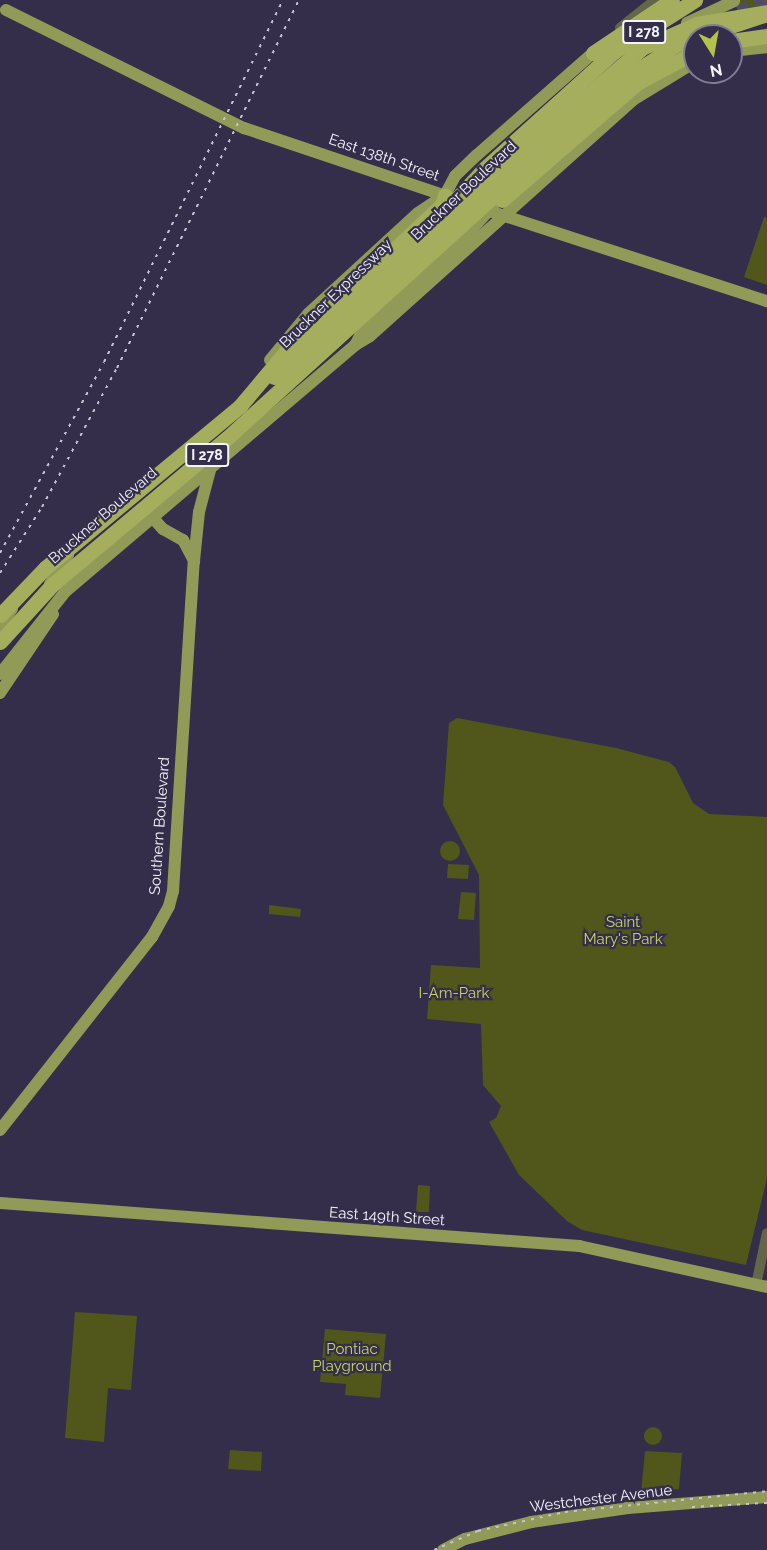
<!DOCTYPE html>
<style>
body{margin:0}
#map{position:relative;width:767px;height:1550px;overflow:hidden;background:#342e4b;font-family:Raleway,sans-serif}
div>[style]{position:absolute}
.green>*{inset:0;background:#51561a}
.round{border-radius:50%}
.major-tunnel>*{height:12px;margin-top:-6px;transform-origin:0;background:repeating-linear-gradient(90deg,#514c66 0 12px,transparent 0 18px)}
.minor>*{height:10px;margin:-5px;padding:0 5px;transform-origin:5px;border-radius:5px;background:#636748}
.major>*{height:12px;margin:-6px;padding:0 6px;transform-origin:6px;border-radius:6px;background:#929a57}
.highway>*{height:15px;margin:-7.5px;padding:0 7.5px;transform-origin:7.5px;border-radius:7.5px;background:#a4ae5c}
.rail>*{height:2px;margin-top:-1px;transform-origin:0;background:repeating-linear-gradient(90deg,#c7c4d4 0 3px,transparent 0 9px)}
.highway-bridge>*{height:15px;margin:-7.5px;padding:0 7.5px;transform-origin:7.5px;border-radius:7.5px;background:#a4ae5c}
span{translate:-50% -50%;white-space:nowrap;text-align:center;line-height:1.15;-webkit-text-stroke:4.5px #342e4b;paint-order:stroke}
.shield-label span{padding:2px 4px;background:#342e4b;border:2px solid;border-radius:4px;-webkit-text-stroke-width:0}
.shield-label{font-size:14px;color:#f4f3fe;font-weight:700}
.street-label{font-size:15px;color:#f4f3fe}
.park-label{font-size:15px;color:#c7d364}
.north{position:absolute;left:683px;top:24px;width:60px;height:60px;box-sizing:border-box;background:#342e4b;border:2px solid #817d93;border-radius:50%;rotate:169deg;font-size:16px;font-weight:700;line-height:24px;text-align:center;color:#f4f3fe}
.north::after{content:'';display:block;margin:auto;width:21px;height:27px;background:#b5c249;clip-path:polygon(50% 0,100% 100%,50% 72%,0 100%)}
</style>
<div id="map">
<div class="green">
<div style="clip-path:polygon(734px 0,767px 0,767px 9px,741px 21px)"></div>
<div style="clip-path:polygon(764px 217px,767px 218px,767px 285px,744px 277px)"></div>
<div style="clip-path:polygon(457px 718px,616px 748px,669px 762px,675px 767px,693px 803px,709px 814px,767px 817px,767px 1178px,746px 1265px,582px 1230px,567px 1221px,519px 1175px,489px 1122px,496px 1118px,501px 1106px,483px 1085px,481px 1024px,427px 1019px,431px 965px,480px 968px,479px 875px,443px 805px,449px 723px)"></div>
<div class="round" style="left:440px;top:841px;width:20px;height:20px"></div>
<div style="clip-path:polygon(448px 864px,469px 865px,468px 879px,447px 878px)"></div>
<div style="clip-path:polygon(461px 892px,476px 893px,474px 920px,458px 919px)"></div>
<div style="clip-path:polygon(269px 905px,301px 909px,300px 917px,269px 914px)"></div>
<div style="clip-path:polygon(418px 1185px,430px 1186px,429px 1212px,416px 1212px)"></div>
<div style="clip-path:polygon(75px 1312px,137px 1316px,131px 1390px,108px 1388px,104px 1442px,65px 1438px)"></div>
<div style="clip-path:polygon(325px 1329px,386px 1334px,380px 1398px,345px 1395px,346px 1384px,320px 1382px)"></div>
<div class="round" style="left:644px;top:1427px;width:18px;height:18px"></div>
<div style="clip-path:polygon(230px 1450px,262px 1452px,261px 1471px,228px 1469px)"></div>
<div style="clip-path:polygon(645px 1451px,682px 1453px,679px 1489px,641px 1493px)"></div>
</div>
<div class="major-tunnel">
<div style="left:738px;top:11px;width:31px;rotate:-21deg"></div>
</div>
<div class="minor">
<div style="left:620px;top:28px;width:45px;rotate:-38.7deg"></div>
<div style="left:756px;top:1285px;width:53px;rotate:-78.1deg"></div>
</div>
<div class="major">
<div style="left:6px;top:10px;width:266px;rotate:26.4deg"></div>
<div style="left:244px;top:128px;width:216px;rotate:18.6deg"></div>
<div style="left:687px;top:23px;width:52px;rotate:-25.1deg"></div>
<div style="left:731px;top:51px;width:36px;rotate:-6deg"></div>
<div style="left:474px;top:206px;width:308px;rotate:18deg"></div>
<div style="left:356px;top:344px;width:14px;rotate:-65deg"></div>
<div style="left:362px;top:331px;width:125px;rotate:-41.7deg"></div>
<div style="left:455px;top:248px;width:57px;rotate:-47.9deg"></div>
<div style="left:270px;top:360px;width:60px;rotate:-50.4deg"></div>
<div style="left:308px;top:314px;width:149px;rotate:-42.6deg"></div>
<div style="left:418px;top:213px;width:32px;rotate:-34deg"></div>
<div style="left:445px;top:195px;width:21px;rotate:-62deg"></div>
<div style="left:455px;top:176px;width:30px;rotate:-44deg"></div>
<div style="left:477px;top:155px;width:154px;rotate:-41.3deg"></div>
<div style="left:154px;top:512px;width:6px;rotate:99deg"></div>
<div style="left:153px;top:518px;width:15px;rotate:48deg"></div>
<div style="left:163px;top:529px;width:23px;rotate:29deg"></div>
<div style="left:183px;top:540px;width:24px;rotate:62deg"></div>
<div style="left:50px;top:584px;width:34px;rotate:-58deg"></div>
<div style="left:0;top:626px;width:21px;rotate:-55deg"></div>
<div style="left:0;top:674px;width:105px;rotate:-51.6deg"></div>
<div style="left:65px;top:592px;width:381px;rotate:-40.4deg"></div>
<div style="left:355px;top:345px;width:17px;rotate:-31deg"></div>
<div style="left:370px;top:336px;width:353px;rotate:-41.9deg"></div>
<div style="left:633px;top:100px;width:73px;rotate:-31.5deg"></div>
<div style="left:0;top:693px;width:95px;rotate:-56.1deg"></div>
<div style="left:0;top:1130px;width:246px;rotate:-51.8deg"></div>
<div style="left:152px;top:937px;width:35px;rotate:-61deg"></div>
<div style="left:169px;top:906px;width:16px;rotate:-75deg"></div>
<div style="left:173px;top:891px;width:331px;rotate:-86.4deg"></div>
<div style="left:194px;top:561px;width:49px;rotate:-84.2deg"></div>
<div style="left:199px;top:512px;width:43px;rotate:-75.3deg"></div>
<div style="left:0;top:1203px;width:581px;rotate:4.25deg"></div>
<div style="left:579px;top:1246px;width:192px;rotate:12.3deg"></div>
<div style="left:443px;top:1550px;width:25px;rotate:-27deg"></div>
<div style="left:465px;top:1539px;width:68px;rotate:-14.4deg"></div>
<div style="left:531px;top:1522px;width:98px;rotate:-8.2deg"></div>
<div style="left:628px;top:1508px;width:139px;rotate:-4.5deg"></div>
</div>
<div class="highway">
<div style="left:701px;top:36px;width:66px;rotate:-18.4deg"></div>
<div style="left:731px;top:41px;width:36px;rotate:-8deg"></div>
<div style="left:676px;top:45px;width:20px;rotate:-20deg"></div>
<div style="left:593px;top:53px;width:95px;rotate:-33.9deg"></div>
<div style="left:532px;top:143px;width:145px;rotate:-40.8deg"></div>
<div style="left:485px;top:168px;width:175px;rotate:-42deg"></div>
<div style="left:615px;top:51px;width:95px;rotate:-32.5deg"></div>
<div style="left:274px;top:377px;width:90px;rotate:-41.8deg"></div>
<div style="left:240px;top:406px;width:82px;rotate:-49.9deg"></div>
<div style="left:293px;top:343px;width:203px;rotate:-42.8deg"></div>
<div style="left:442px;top:205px;width:10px;rotate:-73deg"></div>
</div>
<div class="rail">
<div style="left:0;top:553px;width:217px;rotate:-61.4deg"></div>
<div style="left:104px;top:362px;width:404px;rotate:-63.7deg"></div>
<div style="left:0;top:573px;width:78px;rotate:-57.5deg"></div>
<div style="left:42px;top:507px;width:158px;rotate:-61.7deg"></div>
<div style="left:117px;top:368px;width:411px;rotate:-63.7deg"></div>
<div style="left:692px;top:1507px;width:75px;rotate:-3.1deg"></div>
<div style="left:434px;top:1550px;width:48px;rotate:-23.4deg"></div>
<div style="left:478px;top:1531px;width:89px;rotate:-12.3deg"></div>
<div style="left:565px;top:1512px;width:203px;rotate:-5.9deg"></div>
</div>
<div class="highway-bridge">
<div style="left:642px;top:48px;width:60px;rotate:-23.6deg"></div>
<div style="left:697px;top:24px;width:71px;rotate:-9.7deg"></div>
<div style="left:502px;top:200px;width:179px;rotate:-40.9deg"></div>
<div style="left:637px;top:83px;width:66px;rotate:-28.1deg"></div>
<div style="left:448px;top:208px;width:54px;rotate:-47.2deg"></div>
<div style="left:341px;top:317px;width:258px;rotate:-42.3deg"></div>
<div style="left:0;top:615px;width:65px;rotate:-46.2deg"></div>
<div style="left:45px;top:568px;width:254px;rotate:-39.7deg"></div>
<div style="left:0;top:642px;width:79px;rotate:-47.6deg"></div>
<div style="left:53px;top:584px;width:227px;rotate:-40deg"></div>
<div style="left:227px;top:438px;width:530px;rotate:-42.24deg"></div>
<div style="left:619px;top:82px;width:68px;rotate:-33deg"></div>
</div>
<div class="shield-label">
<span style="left:644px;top:32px">I 278</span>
<span style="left:207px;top:455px">I 278</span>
</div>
<div class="street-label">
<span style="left:384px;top:158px;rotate:19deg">East 138th Street</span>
<span style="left:464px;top:191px;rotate:-43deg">Bruckner Boulevard</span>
<span style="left:336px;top:294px;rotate:-44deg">Bruckner Expressway</span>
<span style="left:103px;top:516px;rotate:-41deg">Bruckner Boulevard</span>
<span style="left:160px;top:826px;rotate:-86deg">Southern Boulevard</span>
<span style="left:387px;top:1217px;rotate:4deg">East 149th Street</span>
<span style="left:601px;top:1499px;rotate:-7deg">Westchester Avenue</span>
</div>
<div class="park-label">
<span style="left:623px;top:931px">Saint<br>Mary's Park</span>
<span style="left:454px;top:994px">I-Am-Park</span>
<span style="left:352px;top:1358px">Pontiac<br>Playground</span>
</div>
<div class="north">N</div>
</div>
